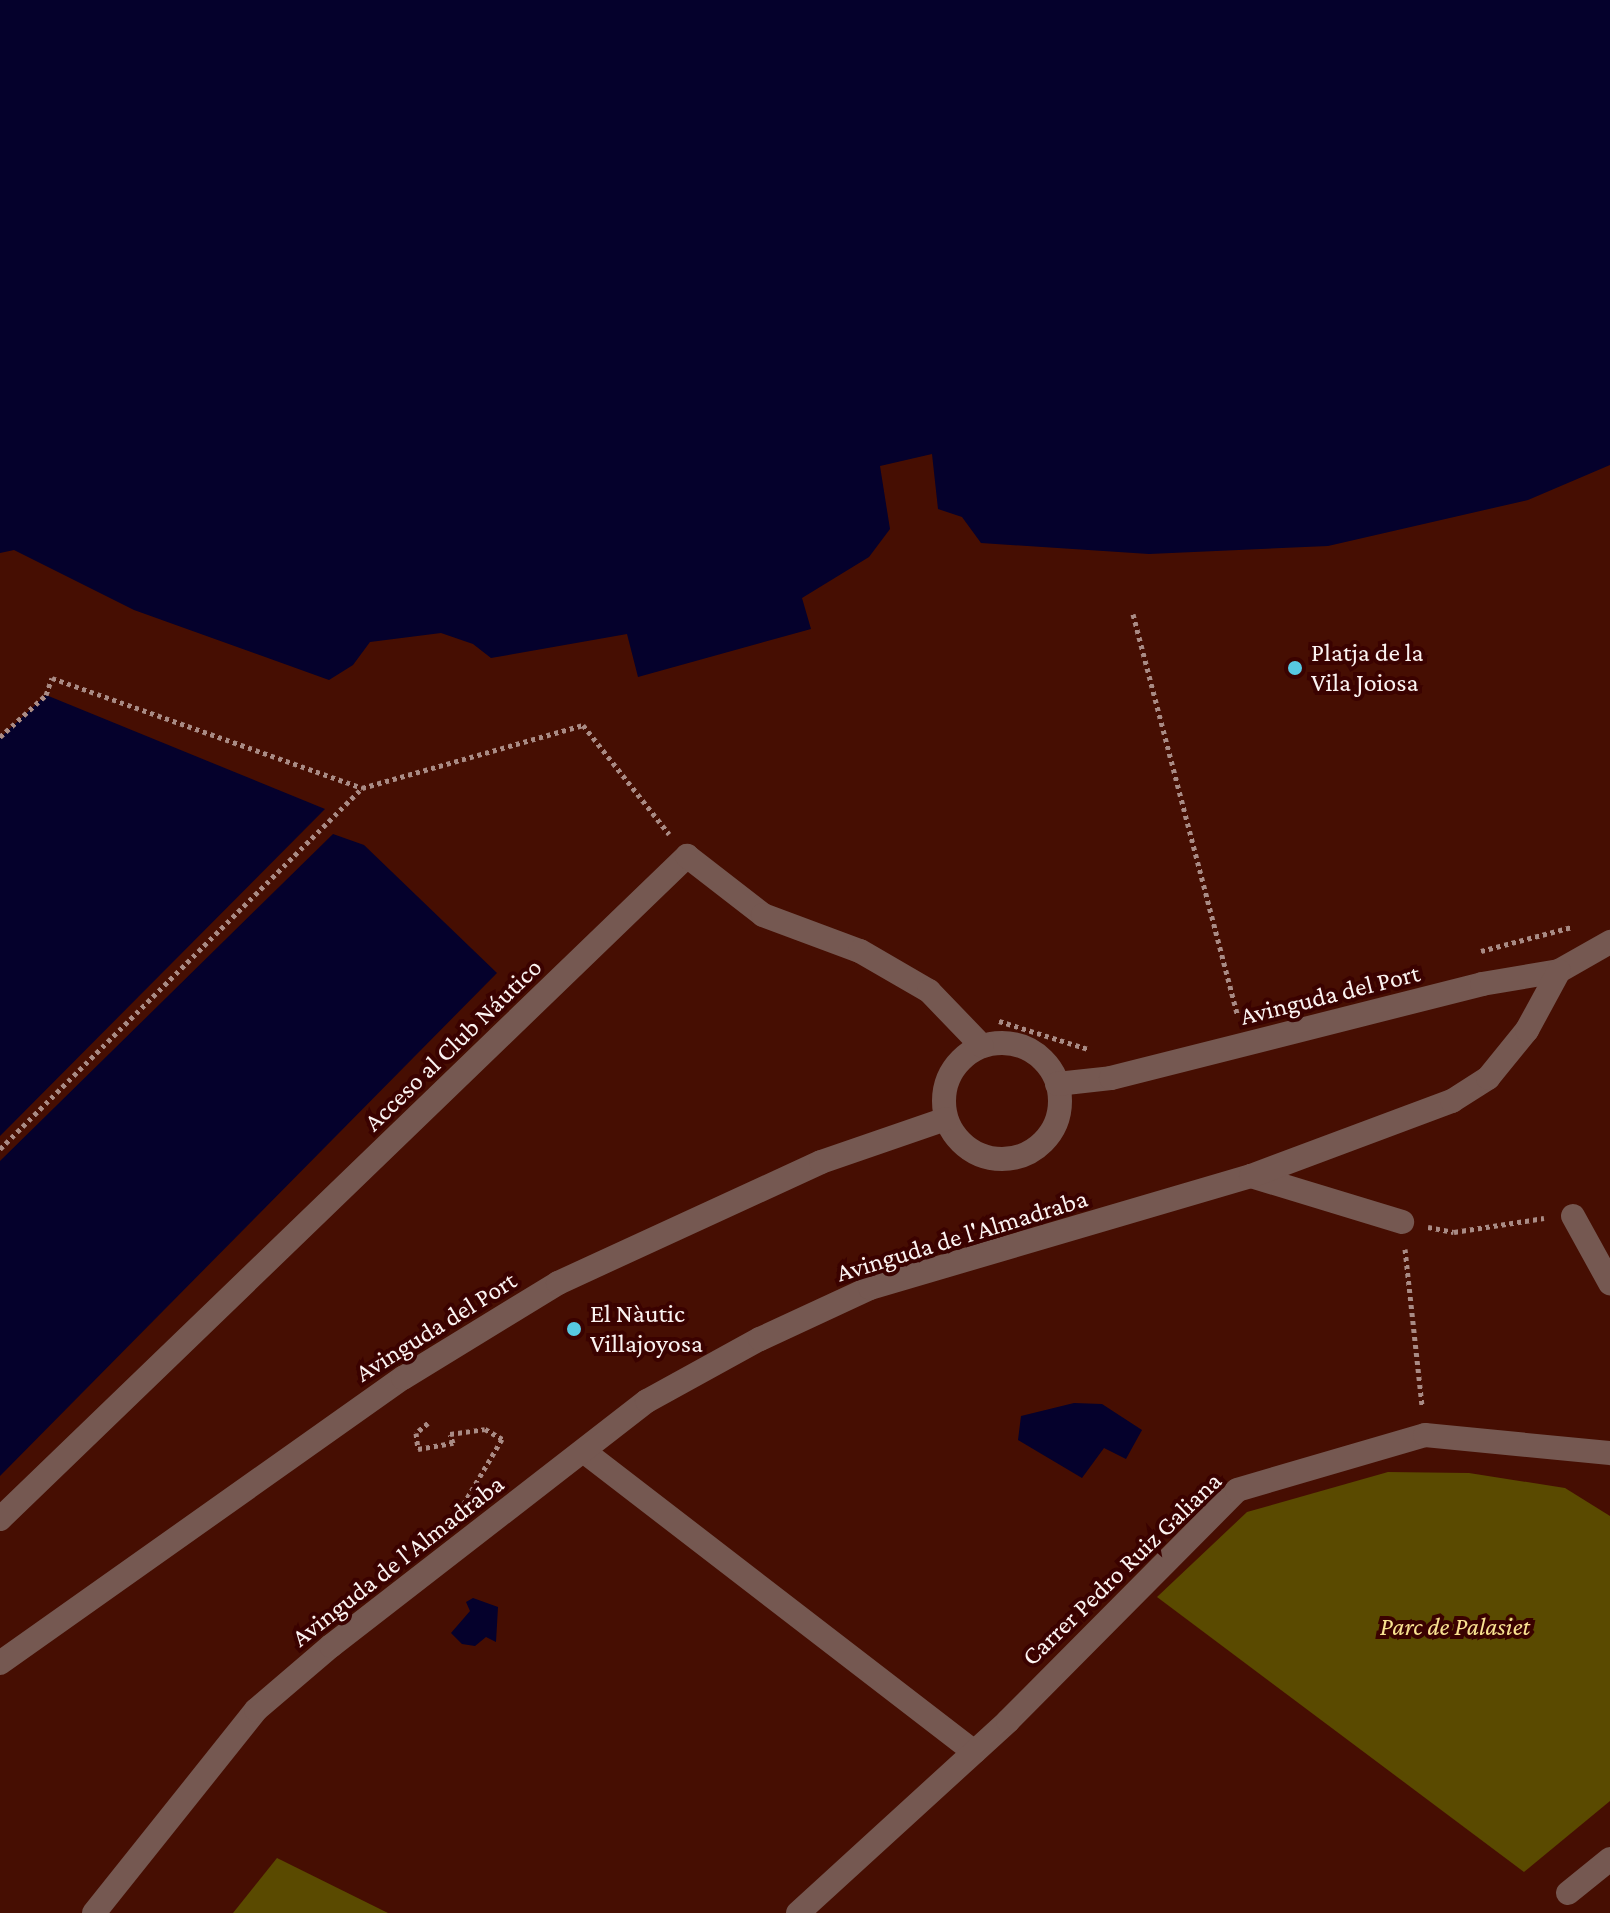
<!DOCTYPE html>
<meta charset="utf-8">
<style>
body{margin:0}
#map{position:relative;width:1610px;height:1913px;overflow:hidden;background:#460e02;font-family:"Crimson Pro",serif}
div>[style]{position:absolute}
.green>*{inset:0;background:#5a4a00}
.water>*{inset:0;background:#05012c}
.path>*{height:5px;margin-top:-2.5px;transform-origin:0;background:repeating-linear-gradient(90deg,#a98b85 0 4px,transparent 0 8px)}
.minor>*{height:24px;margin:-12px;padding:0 12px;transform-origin:12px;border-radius:12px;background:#755851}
.minor>.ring{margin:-12px;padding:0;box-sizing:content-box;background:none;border:24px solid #755851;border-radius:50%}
.dots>*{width:22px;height:22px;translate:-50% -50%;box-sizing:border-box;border:4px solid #3a0200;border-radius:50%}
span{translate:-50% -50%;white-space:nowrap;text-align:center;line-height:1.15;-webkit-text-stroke:8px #3a0200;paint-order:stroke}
.poi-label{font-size:26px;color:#fbf3f1}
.left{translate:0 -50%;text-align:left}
.street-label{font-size:26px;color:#fbf3f1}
.park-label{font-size:26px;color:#f9e391;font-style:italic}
</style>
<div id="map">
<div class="green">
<div style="clip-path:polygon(1388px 1472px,1469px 1473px,1565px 1488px,1610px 1516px,1610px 1801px,1524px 1872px,1157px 1597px,1247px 1512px)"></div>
<div style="clip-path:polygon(277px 1858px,388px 1913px,233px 1913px)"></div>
</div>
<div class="water">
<div style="clip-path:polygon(0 0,1610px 0,1610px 465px,1528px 500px,1328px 546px,1149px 554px,981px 543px,962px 517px,938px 509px,932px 454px,880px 466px,890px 529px,869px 557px,802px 598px,811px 629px,638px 677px,627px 634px,491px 658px,473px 644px,441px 633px,370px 642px,353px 665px,329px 680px,134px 610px,14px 550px,0 553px)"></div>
<div style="clip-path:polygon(46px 695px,325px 809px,0 1136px,0 738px)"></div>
<div style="clip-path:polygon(333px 834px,364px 845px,497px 973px,0 1476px,0 1161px)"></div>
<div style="clip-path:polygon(1074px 1403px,1102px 1404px,1142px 1430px,1126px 1459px,1104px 1448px,1082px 1478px,1018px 1440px,1021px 1416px)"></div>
<div style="clip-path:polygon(473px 1598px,498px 1607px,496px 1642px,486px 1637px,475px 1646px,462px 1644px,451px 1633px,470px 1611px,466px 1602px)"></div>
</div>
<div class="path">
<div style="left:1133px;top:614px;width:413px;rotate:75.4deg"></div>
<div style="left:0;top:737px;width:62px;rotate:-42.4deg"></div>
<div style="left:46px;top:695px;width:18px;rotate:-71deg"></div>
<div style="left:52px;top:678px;width:329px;rotate:19.5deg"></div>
<div style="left:1481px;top:951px;width:94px;rotate:-14.8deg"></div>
<div style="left:999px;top:1021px;width:93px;rotate:17.5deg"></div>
<div style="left:0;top:1149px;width:511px;rotate:-44.92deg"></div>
<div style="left:362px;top:788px;width:230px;rotate:-15.9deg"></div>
<div style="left:583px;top:725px;width:139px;rotate:51.7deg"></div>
<div style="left:1428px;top:1227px;width:26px;rotate:11deg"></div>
<div style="left:1454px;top:1232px;width:91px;rotate:-8.8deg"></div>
<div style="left:1405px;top:1249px;width:158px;rotate:83.8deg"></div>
<div style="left:428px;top:1423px;width:16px;rotate:140deg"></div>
<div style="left:416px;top:1433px;width:16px;rotate:83deg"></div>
<div style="left:418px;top:1449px;width:36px;rotate:-10deg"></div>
<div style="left:453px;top:1443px;width:9px;rotate:-108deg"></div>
<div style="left:450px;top:1434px;width:35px;rotate:-8deg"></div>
<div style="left:485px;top:1429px;width:20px;rotate:30deg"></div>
<div style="left:502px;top:1439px;width:77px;rotate:120.6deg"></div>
</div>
<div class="minor">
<div class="ring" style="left:944px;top:1043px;width:92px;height:92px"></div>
<div style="left:1057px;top:1084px;width:54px;rotate:-6.3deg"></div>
<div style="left:1111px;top:1078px;width:383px;rotate:-14.2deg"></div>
<div style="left:1482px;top:984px;width:78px;rotate:-9.6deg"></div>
<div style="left:1559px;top:971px;width:59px;rotate:-29.6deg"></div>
<div style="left:1251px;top:1176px;width:158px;rotate:16.9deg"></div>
<div style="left:1573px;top:1216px;width:77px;rotate:61.1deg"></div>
<div style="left:586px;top:1453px;width:490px;rotate:37.6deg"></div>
<div style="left:0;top:1519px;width:955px;rotate:-43.98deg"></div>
<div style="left:687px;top:856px;width:96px;rotate:37.8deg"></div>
<div style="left:763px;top:915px;width:103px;rotate:20.4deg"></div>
<div style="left:860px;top:951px;width:80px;rotate:30.1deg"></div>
<div style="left:929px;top:991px;width:76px;rotate:46.1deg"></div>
<div style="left:0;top:1663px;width:494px;rotate:-35.3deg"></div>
<div style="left:403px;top:1378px;width:182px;rotate:-31.5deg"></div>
<div style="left:558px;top:1283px;width:289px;rotate:-24.7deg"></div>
<div style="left:821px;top:1162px;width:132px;rotate:-19deg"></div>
<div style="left:1568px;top:1893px;width:54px;rotate:-39deg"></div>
<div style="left:94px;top:1913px;width:260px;rotate:-51.4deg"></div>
<div style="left:256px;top:1710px;width:99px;rotate:-40.5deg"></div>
<div style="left:331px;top:1646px;width:400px;rotate:-37.8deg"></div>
<div style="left:647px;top:1401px;width:129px;rotate:-28.8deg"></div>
<div style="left:760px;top:1339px;width:121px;rotate:-24.9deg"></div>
<div style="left:870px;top:1288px;width:397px;rotate:-16.4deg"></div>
<div style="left:1251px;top:1176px;width:215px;rotate:-20.5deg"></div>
<div style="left:1452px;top:1101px;width:43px;rotate:-32.6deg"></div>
<div style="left:1488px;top:1078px;width:62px;rotate:-50.9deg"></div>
<div style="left:1527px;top:1030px;width:67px;rotate:-61.5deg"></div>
<div style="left:798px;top:1913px;width:285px;rotate:-42.4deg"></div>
<div style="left:1008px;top:1721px;width:325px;rotate:-45.2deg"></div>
<div style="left:1237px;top:1490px;width:196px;rotate:-16.3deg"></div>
<div style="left:1425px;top:1435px;width:186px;rotate:5.6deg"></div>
</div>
<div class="dots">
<div style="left:1295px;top:668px;background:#57c9e2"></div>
<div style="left:574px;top:1329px;background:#57c9e2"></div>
</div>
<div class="poi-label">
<span class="left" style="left:1311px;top:668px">Platja de la<br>Vila Joiosa</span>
<span class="left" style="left:590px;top:1329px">El Nàutic<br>Villajoyosa</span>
</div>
<div class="street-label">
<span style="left:1330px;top:995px;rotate:-14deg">Avinguda del Port</span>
<span style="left:453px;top:1045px;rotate:-44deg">Acceso al Club Náutico</span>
<span style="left:962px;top:1236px;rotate:-17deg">Avinguda de l'Almadraba</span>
<span style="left:436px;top:1327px;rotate:-32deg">Avinguda del Port</span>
<span style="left:398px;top:1561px;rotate:-38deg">Avinguda de l'Almadraba</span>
<span style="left:1122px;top:1569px;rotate:-44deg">Carrer Pedro Ruiz Galiana</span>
</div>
<div class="park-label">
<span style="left:1455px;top:1627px">Parc de Palasiet</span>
</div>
</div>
